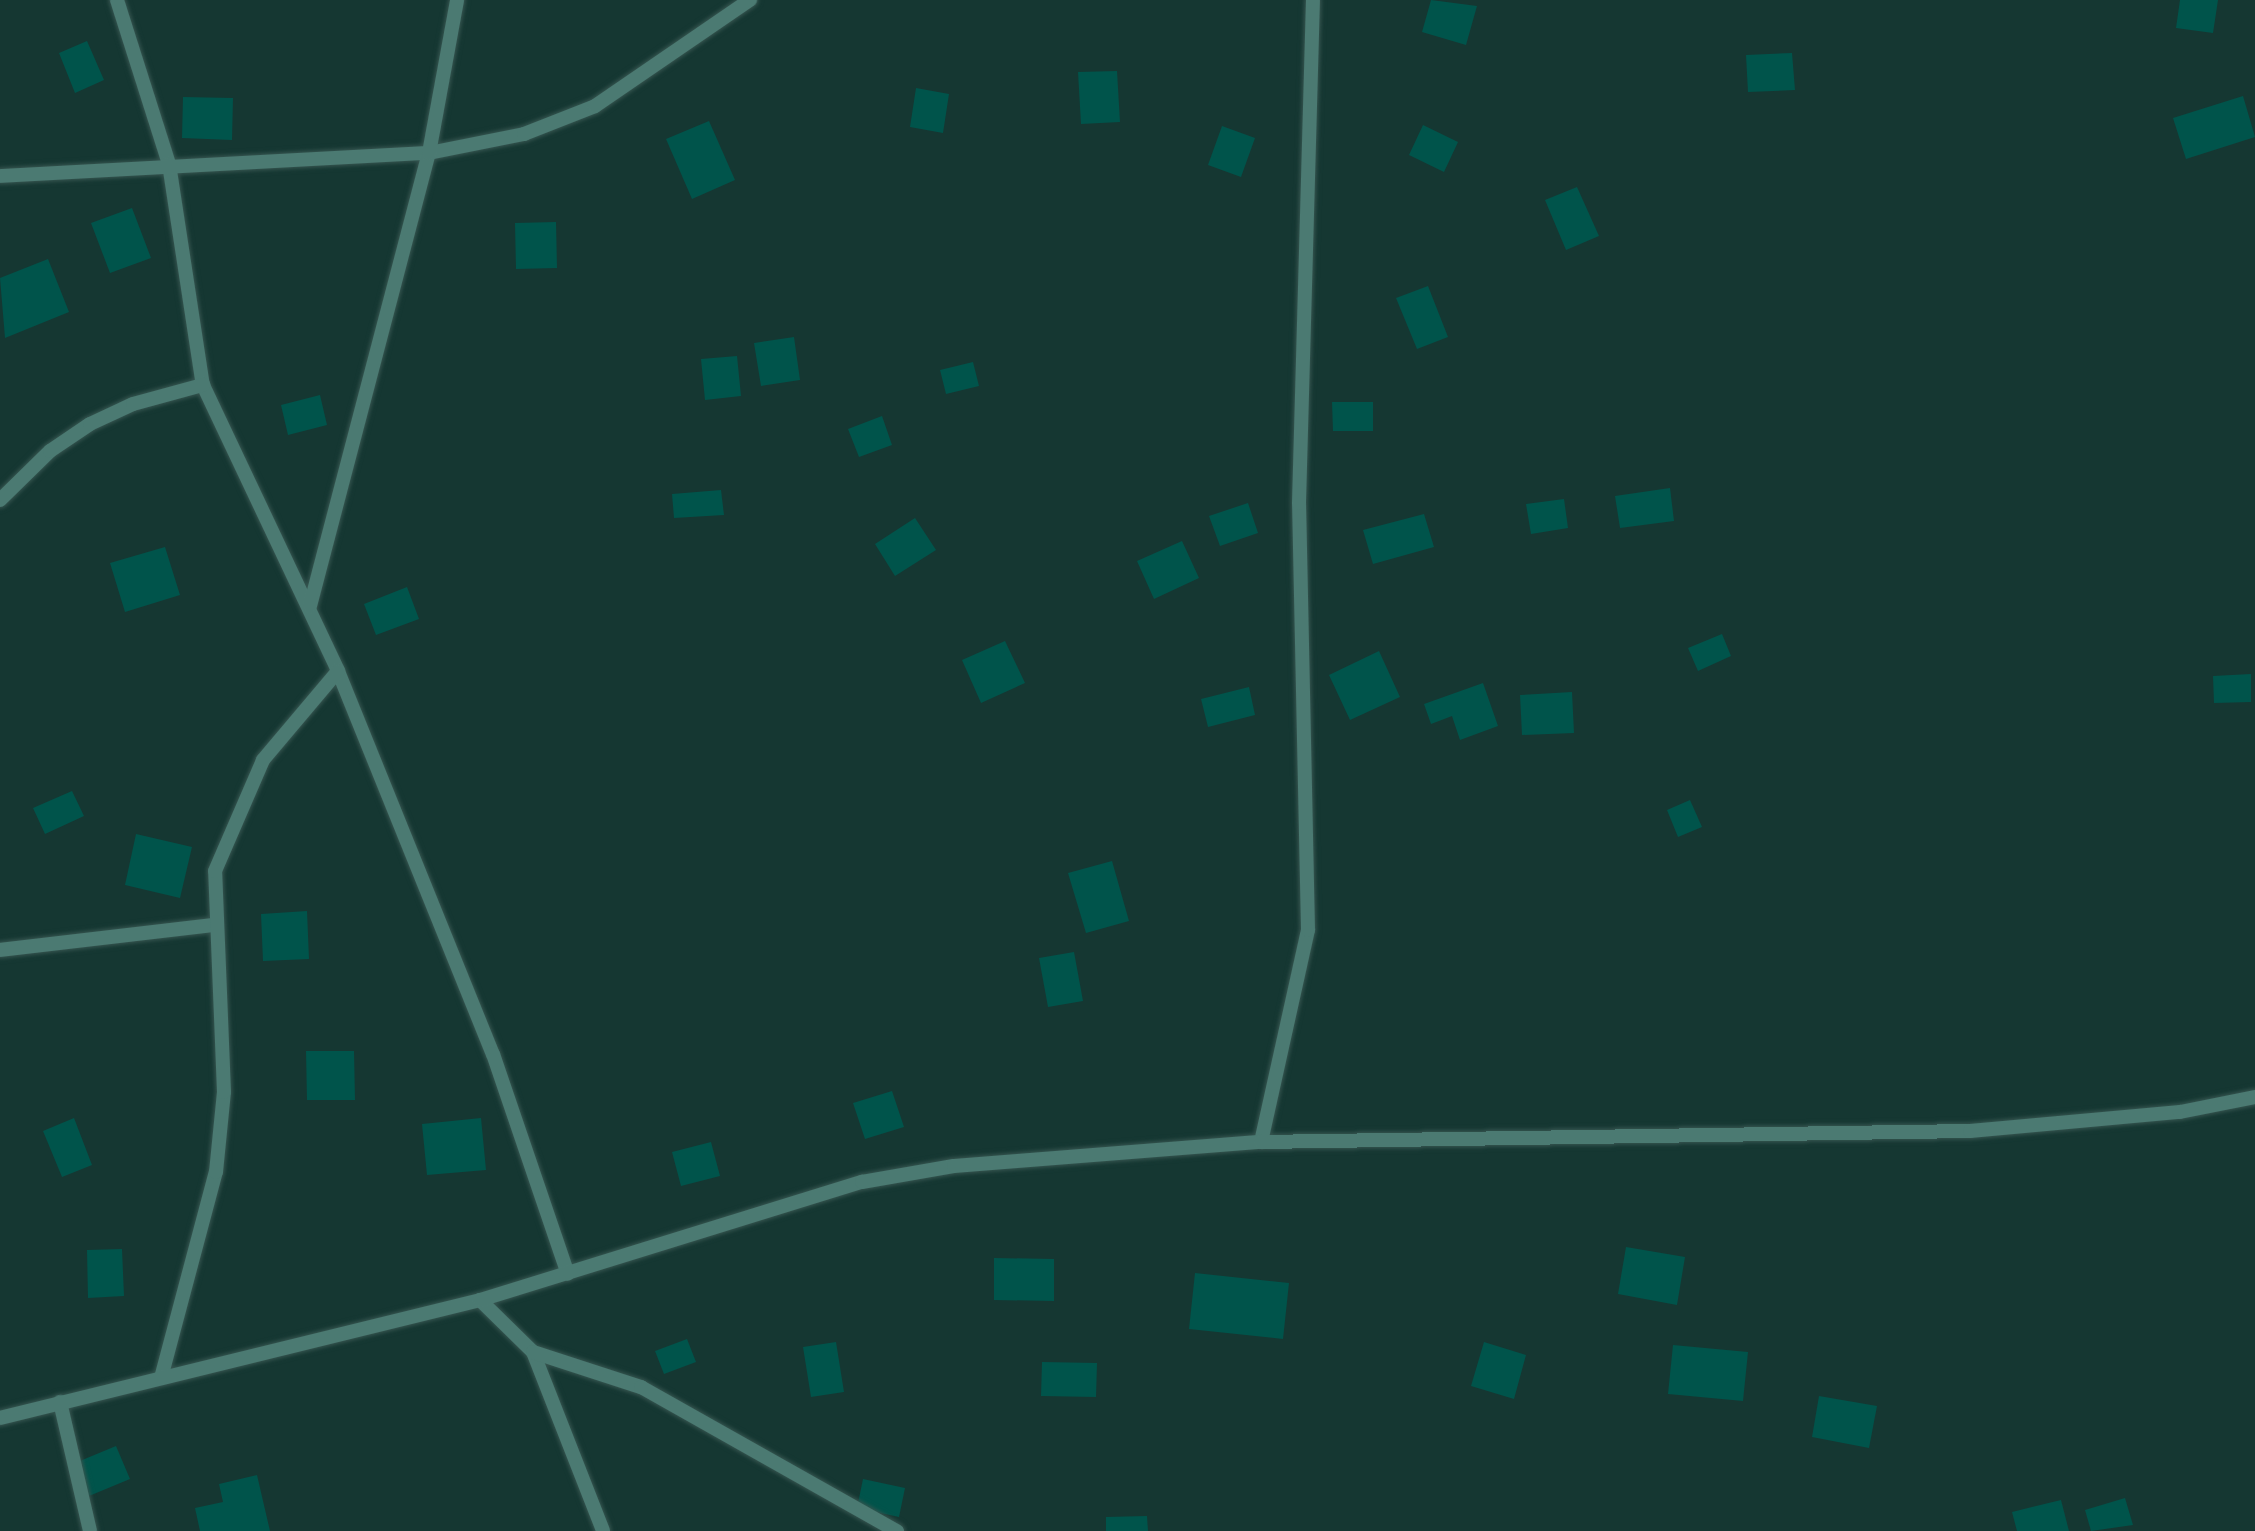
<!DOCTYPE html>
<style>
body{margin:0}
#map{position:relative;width:2255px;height:1531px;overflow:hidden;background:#153732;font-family:"Archivo Narrow",sans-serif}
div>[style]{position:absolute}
.building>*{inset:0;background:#00544b}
.roads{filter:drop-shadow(0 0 2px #365550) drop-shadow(0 0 2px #365550)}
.minor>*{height:14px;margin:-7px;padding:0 7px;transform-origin:7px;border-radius:7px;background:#4b7a72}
.tertiary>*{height:14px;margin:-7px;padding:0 7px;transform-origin:7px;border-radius:7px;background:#4b7a72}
span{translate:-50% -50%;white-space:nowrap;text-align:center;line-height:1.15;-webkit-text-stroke:5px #153732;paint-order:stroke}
</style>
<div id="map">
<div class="building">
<div style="clip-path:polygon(1431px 0,1477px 6px,1466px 45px,1422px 32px)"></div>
<div style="clip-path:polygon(2180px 0,2218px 0,2213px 33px,2176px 28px)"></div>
<div style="clip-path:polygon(87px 41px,104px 80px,75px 93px,59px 53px)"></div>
<div style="clip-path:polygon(1792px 53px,1795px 90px,1748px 92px,1746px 55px)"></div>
<div style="clip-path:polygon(1117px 71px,1120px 122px,1081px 124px,1078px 72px)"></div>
<div style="clip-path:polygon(916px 88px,949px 94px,943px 133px,910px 127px)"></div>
<div style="clip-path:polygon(2243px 96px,2255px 137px,2186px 159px,2173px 118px)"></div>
<div style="clip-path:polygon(183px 97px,233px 98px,232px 140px,182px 138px)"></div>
<div style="clip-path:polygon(709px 121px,735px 180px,692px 199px,666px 139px)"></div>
<div style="clip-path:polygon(1423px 125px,1458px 142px,1444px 172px,1409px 155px)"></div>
<div style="clip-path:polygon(1222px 126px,1255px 138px,1241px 177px,1208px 165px)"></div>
<div style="clip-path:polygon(1577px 187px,1599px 236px,1566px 250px,1545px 200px)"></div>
<div style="clip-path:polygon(132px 208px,151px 258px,110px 273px,91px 223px)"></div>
<div style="clip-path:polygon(556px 222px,557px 268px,516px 269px,515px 223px)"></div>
<div style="clip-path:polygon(48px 259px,69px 312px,5px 338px,0 278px)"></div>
<div style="clip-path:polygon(1428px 286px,1448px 337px,1417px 349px,1396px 298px)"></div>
<div style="clip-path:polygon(794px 337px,800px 380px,761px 386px,754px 343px)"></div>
<div style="clip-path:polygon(737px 356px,741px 396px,705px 400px,701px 359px)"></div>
<div style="clip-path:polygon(973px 362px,979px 386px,946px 394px,940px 370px)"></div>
<div style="clip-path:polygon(320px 395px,327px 425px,288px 435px,281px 405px)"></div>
<div style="clip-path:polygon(1332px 402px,1373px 402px,1373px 431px,1333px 431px)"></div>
<div style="clip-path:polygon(882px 416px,892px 445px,859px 457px,848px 429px)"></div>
<div style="clip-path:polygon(1670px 488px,1674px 521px,1620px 528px,1615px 496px)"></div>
<div style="clip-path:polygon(721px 490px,724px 515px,674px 518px,672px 494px)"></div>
<div style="clip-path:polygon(1564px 499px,1568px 528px,1531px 534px,1526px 504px)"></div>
<div style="clip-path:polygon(1248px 503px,1258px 533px,1220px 546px,1209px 516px)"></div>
<div style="clip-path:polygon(1424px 514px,1434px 547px,1373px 564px,1363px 530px)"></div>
<div style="clip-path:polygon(915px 518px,936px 550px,895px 576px,875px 544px)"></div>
<div style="clip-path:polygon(1182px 541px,1199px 578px,1154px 599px,1137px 561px)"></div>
<div style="clip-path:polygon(165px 547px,180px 595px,125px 612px,110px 563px)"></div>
<div style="clip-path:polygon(407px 587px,419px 619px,376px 635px,364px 604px)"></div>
<div style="clip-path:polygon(1722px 634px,1731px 656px,1698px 671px,1688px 648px)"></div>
<div style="clip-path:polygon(1005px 641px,1025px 683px,981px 703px,962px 660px)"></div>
<div style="clip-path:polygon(1379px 651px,1400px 697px,1350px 720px,1329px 675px)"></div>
<div style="clip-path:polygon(2251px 674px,2251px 702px,2214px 703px,2213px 676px)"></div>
<div style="clip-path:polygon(1483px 683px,1498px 726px,1460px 740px,1452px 716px,1431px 724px,1424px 704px)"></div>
<div style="clip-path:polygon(1249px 687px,1255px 715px,1208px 727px,1201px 699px)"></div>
<div style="clip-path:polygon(1572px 692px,1574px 733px,1522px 735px,1520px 695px)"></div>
<div style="clip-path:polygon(72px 791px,84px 816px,45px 834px,33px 808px)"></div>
<div style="clip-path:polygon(1690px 800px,1702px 827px,1678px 837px,1667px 810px)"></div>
<div style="clip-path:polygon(136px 834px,192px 847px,180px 898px,125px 885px)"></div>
<div style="clip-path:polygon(1112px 861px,1129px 921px,1086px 933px,1068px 873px)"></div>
<div style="clip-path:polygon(307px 911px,309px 959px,263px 961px,261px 914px)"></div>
<div style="clip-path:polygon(1074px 952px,1083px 1001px,1048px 1007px,1039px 958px)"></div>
<div style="clip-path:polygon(306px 1051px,354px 1051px,355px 1100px,307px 1100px)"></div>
<div style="clip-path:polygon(892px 1091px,904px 1127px,865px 1139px,853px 1103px)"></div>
<div style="clip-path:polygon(74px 1118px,92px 1165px,62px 1177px,43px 1131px)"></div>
<div style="clip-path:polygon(481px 1118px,486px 1170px,427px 1175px,422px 1124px)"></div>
<div style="clip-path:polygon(711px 1142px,720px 1176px,681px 1186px,672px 1152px)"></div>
<div style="clip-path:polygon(1626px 1247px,1685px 1257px,1677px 1305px,1618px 1294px)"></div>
<div style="clip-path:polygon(122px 1249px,124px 1296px,88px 1298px,87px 1250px)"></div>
<div style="clip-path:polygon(994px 1258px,1054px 1259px,1054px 1301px,994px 1300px)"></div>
<div style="clip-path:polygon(1195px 1273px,1289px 1283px,1283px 1339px,1189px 1329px)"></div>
<div style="clip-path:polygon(687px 1339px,696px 1362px,664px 1374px,655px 1351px)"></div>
<div style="clip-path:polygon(836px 1342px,844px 1392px,811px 1397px,803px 1347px)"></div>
<div style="clip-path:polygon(1484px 1342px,1526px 1355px,1514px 1399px,1471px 1386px)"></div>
<div style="clip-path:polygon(1673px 1345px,1748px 1352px,1743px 1401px,1668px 1394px)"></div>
<div style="clip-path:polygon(1042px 1362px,1097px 1363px,1096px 1397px,1041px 1396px)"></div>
<div style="clip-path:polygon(1819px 1396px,1877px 1406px,1869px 1448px,1812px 1437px)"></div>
<div style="clip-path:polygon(116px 1446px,130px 1479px,89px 1496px,75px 1463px)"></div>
<div style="clip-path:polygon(257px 1475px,270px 1531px,200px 1531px,195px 1508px,223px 1502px,219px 1484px)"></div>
<div style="clip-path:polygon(863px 1479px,905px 1488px,899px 1517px,857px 1508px)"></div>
<div style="clip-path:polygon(2125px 1498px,2133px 1525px,2091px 1531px,2085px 1510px)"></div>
<div style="clip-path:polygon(2061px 1500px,2069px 1531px,2017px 1531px,2012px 1512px)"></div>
<div style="clip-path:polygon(1147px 1516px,1148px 1531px,1106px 1531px,1106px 1517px)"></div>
</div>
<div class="roads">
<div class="minor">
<div style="left:117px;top:0;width:172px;rotate:72.4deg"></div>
<div style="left:169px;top:164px;width:224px;rotate:81.3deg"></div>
<div style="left:203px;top:385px;width:316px;rotate:64.7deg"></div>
<div style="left:338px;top:671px;width:413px;rotate:68deg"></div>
<div style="left:493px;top:1054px;width:232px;rotate:71.2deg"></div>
<div style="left:0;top:176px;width:430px;rotate:-3.1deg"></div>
<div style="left:429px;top:153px;width:97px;rotate:-11.3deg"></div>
<div style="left:524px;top:134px;width:76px;rotate:-21.5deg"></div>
<div style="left:595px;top:106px;width:188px;rotate:-34.4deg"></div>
<div style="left:0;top:500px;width:70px;rotate:-44.4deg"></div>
<div style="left:50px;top:451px;width:48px;rotate:-34deg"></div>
<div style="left:90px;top:424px;width:47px;rotate:-24.9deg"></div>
<div style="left:133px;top:404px;width:73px;rotate:-15.2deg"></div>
<div style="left:310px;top:606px;width:468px;rotate:-75.3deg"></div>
<div style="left:429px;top:153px;width:156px;rotate:-79.6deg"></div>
<div style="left:0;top:950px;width:214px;rotate:-6.7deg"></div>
<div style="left:1261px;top:1142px;width:217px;rotate:-77.5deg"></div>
<div style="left:1308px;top:930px;width:427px;rotate:-91.2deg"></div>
<div style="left:1299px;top:503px;width:503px;rotate:-88.41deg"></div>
<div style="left:480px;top:1300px;width:74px;rotate:44.5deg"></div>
<div style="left:533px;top:1352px;width:192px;rotate:68.6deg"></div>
<div style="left:533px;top:1352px;width:114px;rotate:18deg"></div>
<div style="left:641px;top:1387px;width:294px;rotate:29.4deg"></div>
<div style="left:161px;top:1378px;width:213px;rotate:-75.1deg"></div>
<div style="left:216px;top:1172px;width:80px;rotate:-84.3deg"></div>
<div style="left:224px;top:1092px;width:221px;rotate:-92.3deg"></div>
<div style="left:215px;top:871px;width:121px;rotate:-66.6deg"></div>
<div style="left:263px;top:760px;width:116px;rotate:-49.9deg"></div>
<div style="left:60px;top:1402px;width:132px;rotate:76.9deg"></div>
</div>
<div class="tertiary">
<div style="left:0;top:1418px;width:494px;rotate:-13.8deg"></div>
<div style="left:480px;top:1300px;width:400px;rotate:-17.2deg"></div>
<div style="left:862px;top:1182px;width:93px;rotate:-9.9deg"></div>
<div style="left:954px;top:1166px;width:308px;rotate:-4.5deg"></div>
<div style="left:1261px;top:1142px;width:709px;rotate:-0.89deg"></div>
<div style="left:1970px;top:1131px;width:211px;rotate:-5.2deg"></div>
<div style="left:2180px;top:1112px;width:76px;rotate:-11.3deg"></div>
</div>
</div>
</div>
